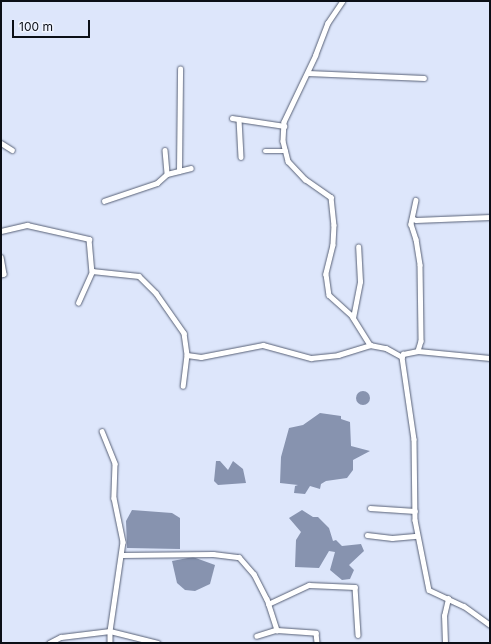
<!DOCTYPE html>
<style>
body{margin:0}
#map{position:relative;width:491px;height:644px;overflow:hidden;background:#dde6fb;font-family:Inter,sans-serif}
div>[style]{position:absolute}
.water>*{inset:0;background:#8793af}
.round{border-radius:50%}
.roads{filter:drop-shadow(0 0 1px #576076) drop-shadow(0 0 1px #576076)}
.minor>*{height:4.5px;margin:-2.25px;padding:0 2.25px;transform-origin:2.25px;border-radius:2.25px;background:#fff}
span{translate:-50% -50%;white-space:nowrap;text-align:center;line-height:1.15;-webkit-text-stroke:3px #eff3fe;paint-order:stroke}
.frame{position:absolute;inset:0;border:2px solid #0b0f17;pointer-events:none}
.scale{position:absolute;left:12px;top:20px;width:78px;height:18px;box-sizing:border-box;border:2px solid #0b0f17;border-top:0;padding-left:5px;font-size:12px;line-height:14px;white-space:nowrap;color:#0b0f17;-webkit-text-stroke:3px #eff3fe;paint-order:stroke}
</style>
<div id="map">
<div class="water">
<div class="round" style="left:356px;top:391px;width:14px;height:14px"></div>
<div style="clip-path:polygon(320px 413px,341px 416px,341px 419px,350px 422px,351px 446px,370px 451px,353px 460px,353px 470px,347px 478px,326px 481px,321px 484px,320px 489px,310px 486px,305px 494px,294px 493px,295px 486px,298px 485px,280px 483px,281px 457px,289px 428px,303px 425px)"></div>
<div style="clip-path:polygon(216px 461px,220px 461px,228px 470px,233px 461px,243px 469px,246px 483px,218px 485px,214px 481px)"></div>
<div style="clip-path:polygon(132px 510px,172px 513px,180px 518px,180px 549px,127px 548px,126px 521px)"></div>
<div style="clip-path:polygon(302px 510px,313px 517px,318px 517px,329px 528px,333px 541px,336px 540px,342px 546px,361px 544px,364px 551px,349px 565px,354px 570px,350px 579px,342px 580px,330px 570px,335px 552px,329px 551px,319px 568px,295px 567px,296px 540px,301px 532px,289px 518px)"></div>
<div style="clip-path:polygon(193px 557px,215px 565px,210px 584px,195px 591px,185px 590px,177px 583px,172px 561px)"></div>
</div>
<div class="roads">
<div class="minor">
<div style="left:343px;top:1px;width:27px;rotate:124deg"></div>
<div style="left:328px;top:23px;width:34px;rotate:111deg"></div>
<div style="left:316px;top:55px;width:74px;rotate:115.5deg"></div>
<div style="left:284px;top:122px;width:19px;rotate:93deg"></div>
<div style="left:283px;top:141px;width:21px;rotate:76deg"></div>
<div style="left:288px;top:161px;width:25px;rotate:47deg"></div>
<div style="left:305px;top:179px;width:32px;rotate:35deg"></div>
<div style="left:331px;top:197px;width:28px;rotate:84deg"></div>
<div style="left:334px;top:225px;width:20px;rotate:93deg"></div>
<div style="left:333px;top:245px;width:30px;rotate:104deg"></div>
<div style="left:326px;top:274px;width:21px;rotate:82deg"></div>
<div style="left:329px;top:295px;width:31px;rotate:42deg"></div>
<div style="left:352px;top:316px;width:34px;rotate:58deg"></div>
<div style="left:308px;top:73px;width:116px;rotate:2.5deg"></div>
<div style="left:232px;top:118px;width:53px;rotate:8.7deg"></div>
<div style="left:239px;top:119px;width:38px;rotate:87deg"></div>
<div style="left:1px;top:143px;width:13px;rotate:32deg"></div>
<div style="left:165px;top:150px;width:24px;rotate:85deg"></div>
<div style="left:167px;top:174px;width:12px;rotate:-14deg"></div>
<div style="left:179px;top:171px;width:102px;rotate:-89.4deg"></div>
<div style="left:265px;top:151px;width:21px"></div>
<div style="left:179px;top:171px;width:12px;rotate:-14deg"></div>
<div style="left:416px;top:200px;width:25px;rotate:102deg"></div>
<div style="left:411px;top:224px;width:16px;rotate:72deg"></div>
<div style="left:416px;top:239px;width:26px;rotate:81deg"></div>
<div style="left:420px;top:265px;width:76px;rotate:89.2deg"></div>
<div style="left:421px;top:341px;width:10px;rotate:107deg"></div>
<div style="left:104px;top:201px;width:56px;rotate:-18.8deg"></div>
<div style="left:157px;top:183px;width:13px;rotate:-42deg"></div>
<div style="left:412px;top:218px;width:4px;rotate:27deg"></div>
<div style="left:416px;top:220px;width:74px;rotate:-2.3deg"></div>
<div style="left:1px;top:231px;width:27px;rotate:-13deg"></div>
<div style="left:27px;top:225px;width:64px;rotate:12.7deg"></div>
<div style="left:89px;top:239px;width:32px;rotate:85deg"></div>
<div style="left:1px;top:257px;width:17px;rotate:80deg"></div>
<div style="left:4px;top:274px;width:3px;rotate:162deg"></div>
<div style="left:78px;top:303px;width:35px;rotate:-66deg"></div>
<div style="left:92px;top:271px;width:47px;rotate:6.1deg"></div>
<div style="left:139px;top:276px;width:24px;rotate:45deg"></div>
<div style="left:156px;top:293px;width:49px;rotate:55deg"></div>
<div style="left:184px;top:333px;width:22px;rotate:82deg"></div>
<div style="left:187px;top:355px;width:31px;rotate:97deg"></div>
<div style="left:353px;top:318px;width:37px;rotate:-79deg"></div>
<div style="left:360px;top:282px;width:35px;rotate:-93deg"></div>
<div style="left:187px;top:355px;width:14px;rotate:8deg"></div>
<div style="left:201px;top:357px;width:63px;rotate:-11deg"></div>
<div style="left:263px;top:345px;width:50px;rotate:15.2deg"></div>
<div style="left:311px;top:358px;width:27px;rotate:-6deg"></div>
<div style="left:338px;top:355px;width:34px;rotate:-17deg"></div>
<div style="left:370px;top:345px;width:16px;rotate:11deg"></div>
<div style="left:386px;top:348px;width:18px;rotate:29deg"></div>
<div style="left:402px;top:357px;width:83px;rotate:81.7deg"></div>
<div style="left:414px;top:439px;width:81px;rotate:89.3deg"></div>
<div style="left:415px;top:520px;width:71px;rotate:78.7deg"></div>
<div style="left:429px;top:590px;width:38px;rotate:25deg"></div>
<div style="left:464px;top:606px;width:32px;rotate:36deg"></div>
<div style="left:402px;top:357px;width:3px;rotate:-72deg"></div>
<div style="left:403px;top:354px;width:15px;rotate:-11deg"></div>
<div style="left:418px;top:351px;width:72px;rotate:5.6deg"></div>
<div style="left:102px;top:431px;width:35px;rotate:68deg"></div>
<div style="left:115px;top:464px;width:34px;rotate:92deg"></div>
<div style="left:114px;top:498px;width:45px;rotate:78.4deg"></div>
<div style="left:123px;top:542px;width:90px;rotate:98.3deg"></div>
<div style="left:110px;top:631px;width:49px;rotate:14deg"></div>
<div style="left:370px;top:508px;width:45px;rotate:3.8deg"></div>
<div style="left:367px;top:535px;width:25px;rotate:7deg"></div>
<div style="left:392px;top:538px;width:25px;rotate:-5deg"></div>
<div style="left:121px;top:555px;width:92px;rotate:-0.6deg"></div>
<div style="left:213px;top:554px;width:26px;rotate:7deg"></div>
<div style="left:239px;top:557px;width:23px;rotate:49deg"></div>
<div style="left:254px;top:574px;width:28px;rotate:63deg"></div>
<div style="left:267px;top:599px;width:33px;rotate:72deg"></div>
<div style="left:277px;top:630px;width:21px;rotate:163deg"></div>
<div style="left:268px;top:604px;width:45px;rotate:-24.9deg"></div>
<div style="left:309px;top:585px;width:46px;rotate:2.5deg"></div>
<div style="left:355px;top:587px;width:48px;rotate:86.4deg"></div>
<div style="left:277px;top:630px;width:39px;rotate:4deg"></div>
<div style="left:316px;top:633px;width:10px;rotate:84deg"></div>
<div style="left:49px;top:643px;width:13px;rotate:-27deg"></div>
<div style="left:61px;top:637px;width:49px;rotate:-7deg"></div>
<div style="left:110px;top:631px;width:12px;rotate:90deg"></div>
<div style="left:445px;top:643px;width:27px;rotate:-92deg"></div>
<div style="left:444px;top:616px;width:18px;rotate:-77deg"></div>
</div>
</div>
<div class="frame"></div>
<div class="scale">100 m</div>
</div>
